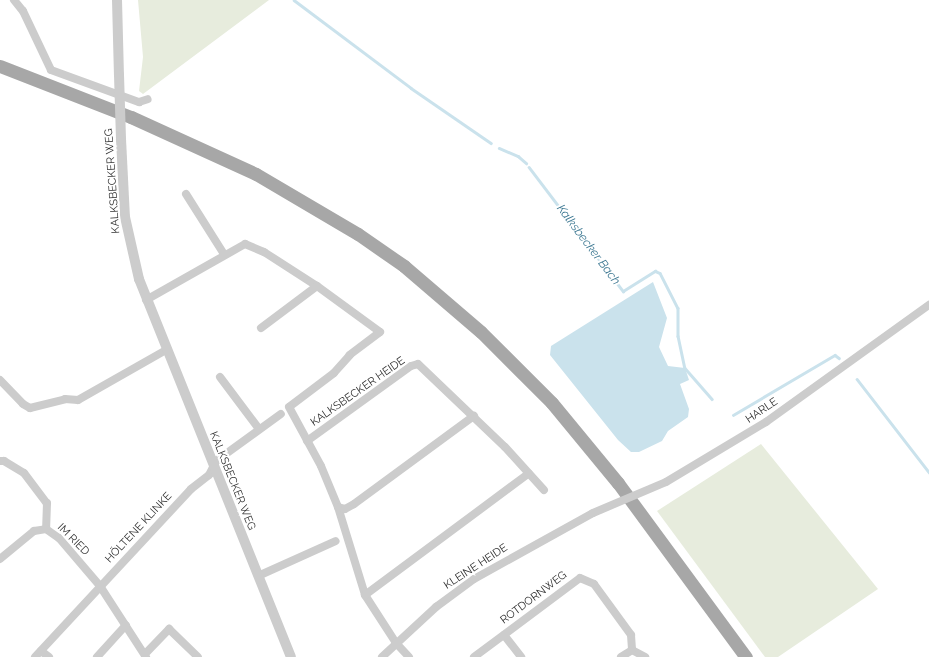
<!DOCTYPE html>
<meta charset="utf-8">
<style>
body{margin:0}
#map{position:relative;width:929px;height:657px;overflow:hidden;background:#fff;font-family:Raleway,sans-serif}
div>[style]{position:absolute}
.green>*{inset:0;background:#e7ecdd}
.water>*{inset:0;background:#cae2ec}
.stream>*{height:2.5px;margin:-1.25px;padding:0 1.25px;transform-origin:1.25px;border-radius:1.25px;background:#cae2ec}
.minor>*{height:8px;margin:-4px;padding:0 4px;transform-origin:4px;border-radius:4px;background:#ccc}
.tertiary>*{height:10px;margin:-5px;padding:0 5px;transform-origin:5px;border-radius:5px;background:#ccc}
.primary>*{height:13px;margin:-6.5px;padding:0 6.5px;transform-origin:6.5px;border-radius:6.5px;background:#a7a7a7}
.minor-bridge>*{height:8px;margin:-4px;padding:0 4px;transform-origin:4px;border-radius:4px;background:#ccc}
.tertiary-bridge>*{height:10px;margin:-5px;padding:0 5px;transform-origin:5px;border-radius:5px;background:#ccc}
span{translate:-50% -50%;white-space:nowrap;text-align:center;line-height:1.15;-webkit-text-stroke:4px #fff;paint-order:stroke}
.street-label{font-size:11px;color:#2f2f2f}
.water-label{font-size:12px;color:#3d7892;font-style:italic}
</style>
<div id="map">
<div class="green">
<div style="clip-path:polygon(138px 0,269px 0,143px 94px,139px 91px,143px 57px)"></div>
<div style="clip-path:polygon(761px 444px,878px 589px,778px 657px,765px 657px,657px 511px)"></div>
</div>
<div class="water">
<div style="clip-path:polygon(653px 282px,667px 318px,659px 347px,668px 366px,685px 368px,689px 380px,680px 384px,689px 409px,688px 417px,668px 431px,662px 441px,639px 452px,631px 452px,618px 440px,550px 355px,551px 346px)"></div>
</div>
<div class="stream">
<div style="left:294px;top:0;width:146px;rotate:36.9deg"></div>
<div style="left:411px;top:88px;width:97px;rotate:34.5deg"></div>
<div style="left:499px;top:148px;width:21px;rotate:23deg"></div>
<div style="left:518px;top:156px;width:11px;rotate:41deg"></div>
<div style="left:529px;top:167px;width:156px;rotate:52.8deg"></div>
<div style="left:623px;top:291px;width:38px;rotate:-32deg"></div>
<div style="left:655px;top:271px;width:5px;rotate:22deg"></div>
<div style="left:660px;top:273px;width:39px;rotate:63deg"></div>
<div style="left:678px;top:308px;width:28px;rotate:90deg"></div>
<div style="left:678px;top:336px;width:33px;rotate:78deg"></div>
<div style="left:685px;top:368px;width:41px;rotate:48.9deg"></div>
<div style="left:857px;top:379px;width:118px;rotate:52.3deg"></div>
<div style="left:733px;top:415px;width:118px;rotate:-30.5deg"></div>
<div style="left:835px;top:355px;width:5px;rotate:37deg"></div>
</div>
<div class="minor">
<div style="left:14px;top:0;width:14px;rotate:51deg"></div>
<div style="left:23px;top:11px;width:65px;rotate:64.6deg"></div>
<div style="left:51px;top:70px;width:94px;rotate:20deg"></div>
<div style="left:139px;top:102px;width:9px;rotate:-18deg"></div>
<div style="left:186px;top:194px;width:71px;rotate:57.7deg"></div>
<div style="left:146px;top:300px;width:114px;rotate:-29.5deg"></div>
<div style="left:245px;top:244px;width:21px;rotate:23deg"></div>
<div style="left:264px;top:252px;width:63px;rotate:32.7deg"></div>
<div style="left:317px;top:286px;width:78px;rotate:36.1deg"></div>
<div style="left:380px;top:332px;width:38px;rotate:143deg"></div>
<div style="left:350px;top:355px;width:24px;rotate:132deg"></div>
<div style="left:334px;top:373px;width:56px;rotate:142.9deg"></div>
<div style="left:289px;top:407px;width:67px;rotate:61.5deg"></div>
<div style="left:321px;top:466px;width:44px;rotate:67.5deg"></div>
<div style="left:338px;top:507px;width:92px;rotate:72.9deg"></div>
<div style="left:365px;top:595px;width:57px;rotate:57.1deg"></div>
<div style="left:396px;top:643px;width:19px;rotate:47deg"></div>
<div style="left:261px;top:328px;width:70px;rotate:-36.9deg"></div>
<div style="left:220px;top:377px;width:65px;rotate:53.1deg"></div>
<div style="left:0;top:380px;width:33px;rotate:46deg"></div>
<div style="left:23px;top:404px;width:8px;rotate:30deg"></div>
<div style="left:30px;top:408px;width:36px;rotate:-14deg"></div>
<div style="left:65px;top:399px;width:13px;rotate:4deg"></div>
<div style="left:78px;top:400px;width:101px;rotate:-29.6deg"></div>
<div style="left:307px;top:441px;width:128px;rotate:-35.8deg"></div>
<div style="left:411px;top:366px;width:7px;rotate:-16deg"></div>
<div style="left:418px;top:364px;width:120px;rotate:43.7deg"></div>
<div style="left:505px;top:447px;width:58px;rotate:47.8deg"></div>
<div style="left:0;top:461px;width:4px"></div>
<div style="left:4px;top:461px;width:23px;rotate:31deg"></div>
<div style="left:24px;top:473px;width:38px;rotate:53deg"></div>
<div style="left:47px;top:503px;width:26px;rotate:92deg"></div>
<div style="left:46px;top:529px;width:16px;rotate:35deg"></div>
<div style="left:59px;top:538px;width:63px;rotate:49.5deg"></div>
<div style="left:100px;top:586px;width:85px;rotate:57.1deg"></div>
<div style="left:666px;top:482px;width:117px;rotate:-31deg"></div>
<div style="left:766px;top:422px;width:201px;rotate:-35.7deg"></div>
<div style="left:338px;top:507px;width:7px;rotate:16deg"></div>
<div style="left:345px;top:509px;width:10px;rotate:-29deg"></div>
<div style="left:354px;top:504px;width:149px;rotate:-36.3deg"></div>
<div style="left:0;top:559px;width:44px;rotate:-39.5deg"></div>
<div style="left:34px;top:531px;width:12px;rotate:-9deg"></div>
<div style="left:258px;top:576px;width:85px;rotate:-24.2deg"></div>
<div style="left:365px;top:595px;width:204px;rotate:-36.6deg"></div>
<div style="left:504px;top:635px;width:28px;rotate:52deg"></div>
<div style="left:41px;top:651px;width:10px;rotate:37deg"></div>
<div style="left:145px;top:654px;width:35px;rotate:-46deg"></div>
<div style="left:169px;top:629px;width:40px;rotate:44deg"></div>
<div style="left:35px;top:657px;width:229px;rotate:-47.1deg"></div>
<div style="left:191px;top:489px;width:23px;rotate:-38deg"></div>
<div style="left:209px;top:475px;width:16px;rotate:-63deg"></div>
<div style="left:216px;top:461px;width:80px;rotate:-35.9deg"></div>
<div style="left:97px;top:657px;width:43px;rotate:-47.8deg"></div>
<div style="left:382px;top:657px;width:74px;rotate:-42.8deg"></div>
<div style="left:436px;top:607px;width:47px;rotate:-36.4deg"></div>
<div style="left:474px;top:579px;width:136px;rotate:-29deg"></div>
<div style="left:474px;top:657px;width:132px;rotate:-36.7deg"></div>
<div style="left:580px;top:578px;width:15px;rotate:23deg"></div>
<div style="left:594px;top:584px;width:63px;rotate:54deg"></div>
<div style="left:631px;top:635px;width:15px;rotate:86deg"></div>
<div style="left:632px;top:650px;width:15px;rotate:28deg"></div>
<div style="left:621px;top:657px;width:13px;rotate:-32deg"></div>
</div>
<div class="tertiary">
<div style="left:117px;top:0;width:75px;rotate:88.5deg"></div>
<div style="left:121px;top:139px;width:78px;rotate:87.1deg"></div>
<div style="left:125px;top:217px;width:64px;rotate:77.3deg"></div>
<div style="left:139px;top:279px;width:407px;rotate:68.1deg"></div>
</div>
<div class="primary">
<div style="left:0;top:66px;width:141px;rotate:21.3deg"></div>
<div style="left:131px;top:117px;width:137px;rotate:24.5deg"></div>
<div style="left:256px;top:174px;width:118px;rotate:30.5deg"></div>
<div style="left:358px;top:234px;width:56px;rotate:34.8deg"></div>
<div style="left:404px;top:266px;width:101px;rotate:40.6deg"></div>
<div style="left:481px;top:332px;width:100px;rotate:45deg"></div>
<div style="left:552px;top:403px;width:104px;rotate:50.5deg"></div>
<div style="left:618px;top:483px;width:216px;rotate:53.7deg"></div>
</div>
<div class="minor-bridge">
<div style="left:593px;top:513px;width:79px;rotate:-23deg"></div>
</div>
<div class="tertiary-bridge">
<div style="left:119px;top:75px;width:64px;rotate:88.2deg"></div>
</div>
<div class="street-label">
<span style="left:113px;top:181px;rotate:-94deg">KALKSBECKER WEG</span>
<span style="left:358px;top:392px;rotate:-35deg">KALKSBECKER HEIDE</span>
<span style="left:762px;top:411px;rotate:-34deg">HARLE</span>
<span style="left:232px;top:481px;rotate:68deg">KALKSBECKER WEG</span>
<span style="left:139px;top:528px;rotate:-47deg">HÖLTENE KLINKE</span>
<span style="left:73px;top:540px;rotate:45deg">IM RIED</span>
<span style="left:476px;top:567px;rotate:-33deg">KLEINE HEIDE</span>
<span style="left:534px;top:598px;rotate:-37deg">ROTDORNWEG</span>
</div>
<div class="water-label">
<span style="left:588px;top:245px;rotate:53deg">Kalksbecker Bach</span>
</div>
</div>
